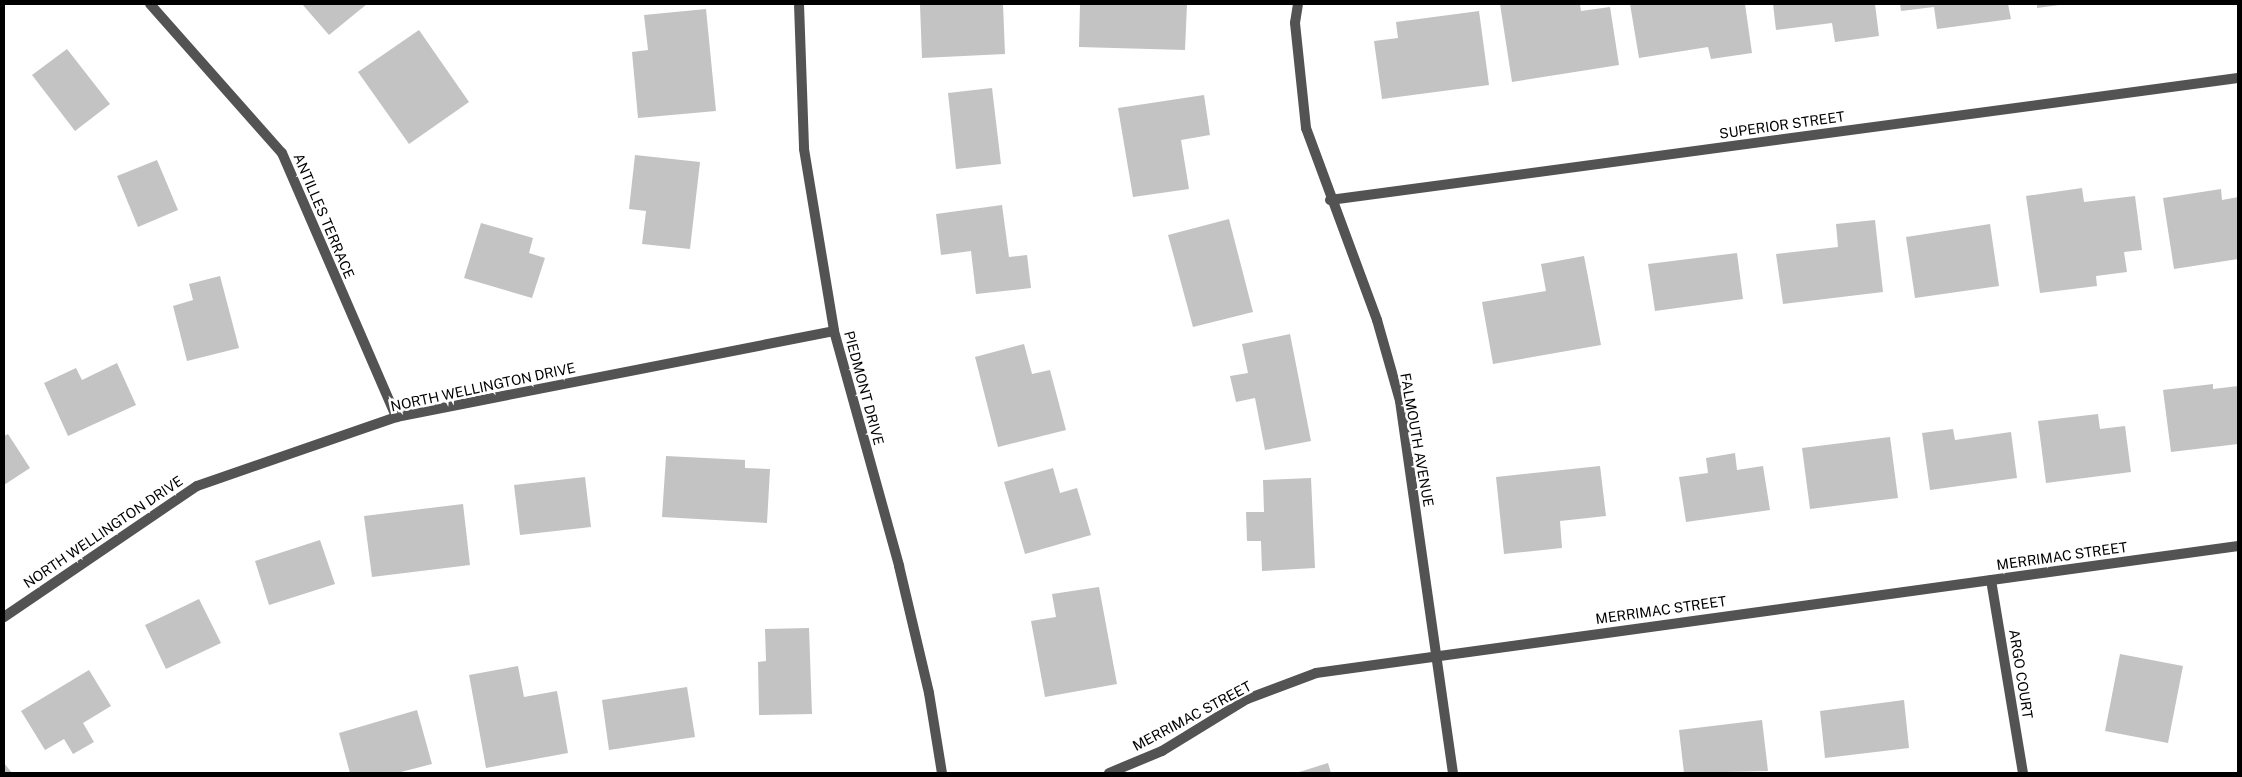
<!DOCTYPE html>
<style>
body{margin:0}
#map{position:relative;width:2242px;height:777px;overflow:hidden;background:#fff;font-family:"Public Sans",sans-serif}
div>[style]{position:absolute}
.building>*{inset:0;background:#c3c3c3}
.minor>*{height:10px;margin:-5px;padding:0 5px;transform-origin:5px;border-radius:5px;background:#535353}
span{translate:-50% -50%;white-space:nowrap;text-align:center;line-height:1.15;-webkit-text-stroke:5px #fff;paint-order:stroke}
.street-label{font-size:14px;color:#000}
.frame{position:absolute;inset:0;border:5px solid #000;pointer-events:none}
</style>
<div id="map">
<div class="building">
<div style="clip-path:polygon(302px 4px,367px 4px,329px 35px)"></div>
<div style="clip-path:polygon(1003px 4px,1005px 54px,922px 58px,920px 5px)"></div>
<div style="clip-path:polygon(1080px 4px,1187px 4px,1185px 50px,1079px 47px)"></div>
<div style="clip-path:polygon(1500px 4px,1580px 4px,1581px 11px,1610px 7px,1619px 65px,1512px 82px)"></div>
<div style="clip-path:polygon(1630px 4px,1745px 4px,1752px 53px,1711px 59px,1708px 47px,1639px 58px)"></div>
<div style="clip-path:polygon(1773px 4px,1875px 4px,1879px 36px,1835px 42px,1832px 23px,1776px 30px)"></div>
<div style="clip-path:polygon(1900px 4px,2008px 4px,2011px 19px,1937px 29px,1934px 7px,1901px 11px)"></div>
<div style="clip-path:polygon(2037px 4px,2059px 4px,2059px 5px,2037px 8px)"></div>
<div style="clip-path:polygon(706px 9px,716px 111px,638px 118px,632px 52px,648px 50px,644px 15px)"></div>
<div style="clip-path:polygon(1479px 11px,1489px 85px,1382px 99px,1374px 41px,1398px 38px,1396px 22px)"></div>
<div style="clip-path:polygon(419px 30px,469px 102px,409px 144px,358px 72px)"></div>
<div style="clip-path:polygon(67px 49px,110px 104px,75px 131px,32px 75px)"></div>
<div style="clip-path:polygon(992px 88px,1001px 164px,956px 169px,948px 93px)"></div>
<div style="clip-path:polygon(1204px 95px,1210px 135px,1181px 140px,1189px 189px,1133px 197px,1118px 108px)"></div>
<div style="clip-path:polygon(635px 155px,700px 162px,690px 249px,642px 244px,646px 211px,629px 209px)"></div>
<div style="clip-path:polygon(157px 160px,178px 210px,138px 227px,117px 176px)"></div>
<div style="clip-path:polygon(2082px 188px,2084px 202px,2135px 196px,2142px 250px,2124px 252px,2127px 272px,2096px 276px,2097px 286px,2040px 293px,2026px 196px)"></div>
<div style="clip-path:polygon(2221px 189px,2222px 200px,2238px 197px,2238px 259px,2174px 269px,2163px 198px)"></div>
<div style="clip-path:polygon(1002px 205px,1009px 257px,1027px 255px,1031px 288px,976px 294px,971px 251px,941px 255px,936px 214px)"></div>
<div style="clip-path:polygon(1229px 219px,1253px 312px,1193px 327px,1168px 235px)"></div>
<div style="clip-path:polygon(1875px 220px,1883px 292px,1783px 304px,1776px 254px,1838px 247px,1836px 224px)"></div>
<div style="clip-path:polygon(481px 223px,533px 238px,529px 253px,545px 258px,532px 298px,464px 278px)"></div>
<div style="clip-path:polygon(1990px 224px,1999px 286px,1915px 298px,1906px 237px)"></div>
<div style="clip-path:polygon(1737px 253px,1743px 299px,1655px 311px,1648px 264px)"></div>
<div style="clip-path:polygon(1584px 256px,1601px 345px,1493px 364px,1482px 302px,1546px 291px,1541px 264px)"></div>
<div style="clip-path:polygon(220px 276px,239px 348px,187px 361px,173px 306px,193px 300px,189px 284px)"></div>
<div style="clip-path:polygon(1290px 334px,1311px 441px,1265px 450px,1255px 398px,1236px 402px,1230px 376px,1248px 373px,1242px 344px)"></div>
<div style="clip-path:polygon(1024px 344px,1032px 374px,1050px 370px,1066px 430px,998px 447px,975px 357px)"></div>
<div style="clip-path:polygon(117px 363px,136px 405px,68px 436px,44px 383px,76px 368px,82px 380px)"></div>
<div style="clip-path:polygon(2213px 384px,2213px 389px,2238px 386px,2238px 444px,2171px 452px,2163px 390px)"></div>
<div style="clip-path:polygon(2098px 414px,2100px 429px,2125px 426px,2131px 472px,2046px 483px,2038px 421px)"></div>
<div style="clip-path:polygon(1953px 429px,1955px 440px,2011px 432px,2017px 478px,1930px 490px,1922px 433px)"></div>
<div style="clip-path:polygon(8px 434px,30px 468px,4px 485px,4px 436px)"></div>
<div style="clip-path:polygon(1890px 437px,1898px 498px,1810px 509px,1802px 448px)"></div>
<div style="clip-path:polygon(1735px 453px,1737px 470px,1763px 466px,1770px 510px,1686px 522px,1679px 477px,1708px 473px,1706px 458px)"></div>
<div style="clip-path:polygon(666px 456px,745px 460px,745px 468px,770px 469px,767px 523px,662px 517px)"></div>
<div style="clip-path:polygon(1600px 466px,1606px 516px,1560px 521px,1562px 548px,1504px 554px,1496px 477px)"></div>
<div style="clip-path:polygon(1053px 468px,1060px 493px,1077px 488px,1091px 535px,1025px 554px,1004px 482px)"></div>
<div style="clip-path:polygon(585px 477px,591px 527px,520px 535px,514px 485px)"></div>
<div style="clip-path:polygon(1311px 478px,1315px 568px,1262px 571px,1261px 541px,1247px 541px,1246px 512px,1264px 512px,1263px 480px)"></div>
<div style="clip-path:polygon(463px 504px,470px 565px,372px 577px,364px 516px)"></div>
<div style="clip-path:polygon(320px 540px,335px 584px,269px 605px,255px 561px)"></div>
<div style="clip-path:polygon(1099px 587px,1117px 684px,1045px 697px,1031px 621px,1056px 617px,1052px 594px)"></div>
<div style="clip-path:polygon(199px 599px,221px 643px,166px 669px,145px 625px)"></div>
<div style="clip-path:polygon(809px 628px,812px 714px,759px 715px,758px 662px,766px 661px,765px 629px)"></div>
<div style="clip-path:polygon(2120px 654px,2183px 666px,2168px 743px,2105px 731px)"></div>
<div style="clip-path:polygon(518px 666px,524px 697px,557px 691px,568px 753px,486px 768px,469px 675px)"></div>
<div style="clip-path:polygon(89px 670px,111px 706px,83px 723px,94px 742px,73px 754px,64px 739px,45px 750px,21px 711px)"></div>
<div style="clip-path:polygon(687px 687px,695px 737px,609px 750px,602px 700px)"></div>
<div style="clip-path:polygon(1904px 700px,1909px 748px,1825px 758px,1820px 711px)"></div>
<div style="clip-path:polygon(417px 710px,432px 764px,397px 773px,350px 773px,339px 733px)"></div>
<div style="clip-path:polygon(1762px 720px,1768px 771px,1684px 773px,1679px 730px)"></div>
<div style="clip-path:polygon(4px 763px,12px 773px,4px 773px)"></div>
<div style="clip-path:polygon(1328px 763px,1331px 773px,1296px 773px)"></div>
</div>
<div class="minor">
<div style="left:150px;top:4px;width:199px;rotate:48.5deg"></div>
<div style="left:282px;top:153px;width:288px;rotate:66.6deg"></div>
<div style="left:799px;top:4px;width:145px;rotate:88deg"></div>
<div style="left:804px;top:149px;width:184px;rotate:80.6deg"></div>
<div style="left:834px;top:331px;width:244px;rotate:74.5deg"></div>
<div style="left:899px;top:566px;width:130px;rotate:76.7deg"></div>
<div style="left:929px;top:693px;width:81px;rotate:80.8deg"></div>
<div style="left:1298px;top:4px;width:19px;rotate:99deg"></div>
<div style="left:1295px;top:23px;width:106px;rotate:84deg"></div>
<div style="left:1306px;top:128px;width:205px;rotate:69.7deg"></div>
<div style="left:1377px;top:320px;width:84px;rotate:74.1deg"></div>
<div style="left:1400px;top:401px;width:376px;rotate:81.9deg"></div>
<div style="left:1330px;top:200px;width:916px;rotate:-7.65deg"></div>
<div style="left:1991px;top:580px;width:196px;rotate:80.6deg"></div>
<div style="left:4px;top:617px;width:233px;rotate:-34.2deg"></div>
<div style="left:197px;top:486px;width:211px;rotate:-19.1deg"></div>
<div style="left:396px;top:417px;width:446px;rotate:-11.1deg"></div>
<div style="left:1109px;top:773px;width:57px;rotate:-22.5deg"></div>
<div style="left:1162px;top:751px;width:100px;rotate:-31.5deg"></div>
<div style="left:1247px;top:699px;width:74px;rotate:-20.6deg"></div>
<div style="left:1316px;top:673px;width:931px;rotate:-7.84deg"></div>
</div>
<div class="street-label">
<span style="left:1782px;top:125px;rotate:-8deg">SUPERIOR STREET</span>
<span style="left:324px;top:216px;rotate:67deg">ANTILLES TERRACE</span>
<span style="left:483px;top:387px;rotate:-12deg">NORTH WELLINGTON DRIVE</span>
<span style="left:864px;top:388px;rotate:75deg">PIEDMONT DRIVE</span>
<span style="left:1417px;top:440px;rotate:80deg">FALMOUTH AVENUE</span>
<span style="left:103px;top:532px;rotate:-34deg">NORTH WELLINGTON DRIVE</span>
<span style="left:2062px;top:556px;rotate:-8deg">MERRIMAC STREET</span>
<span style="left:1661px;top:610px;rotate:-8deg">MERRIMAC STREET</span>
<span style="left:2021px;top:674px;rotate:81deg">ARGO COURT</span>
<span style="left:1192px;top:716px;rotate:-28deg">MERRIMAC STREET</span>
</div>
<div class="frame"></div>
</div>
